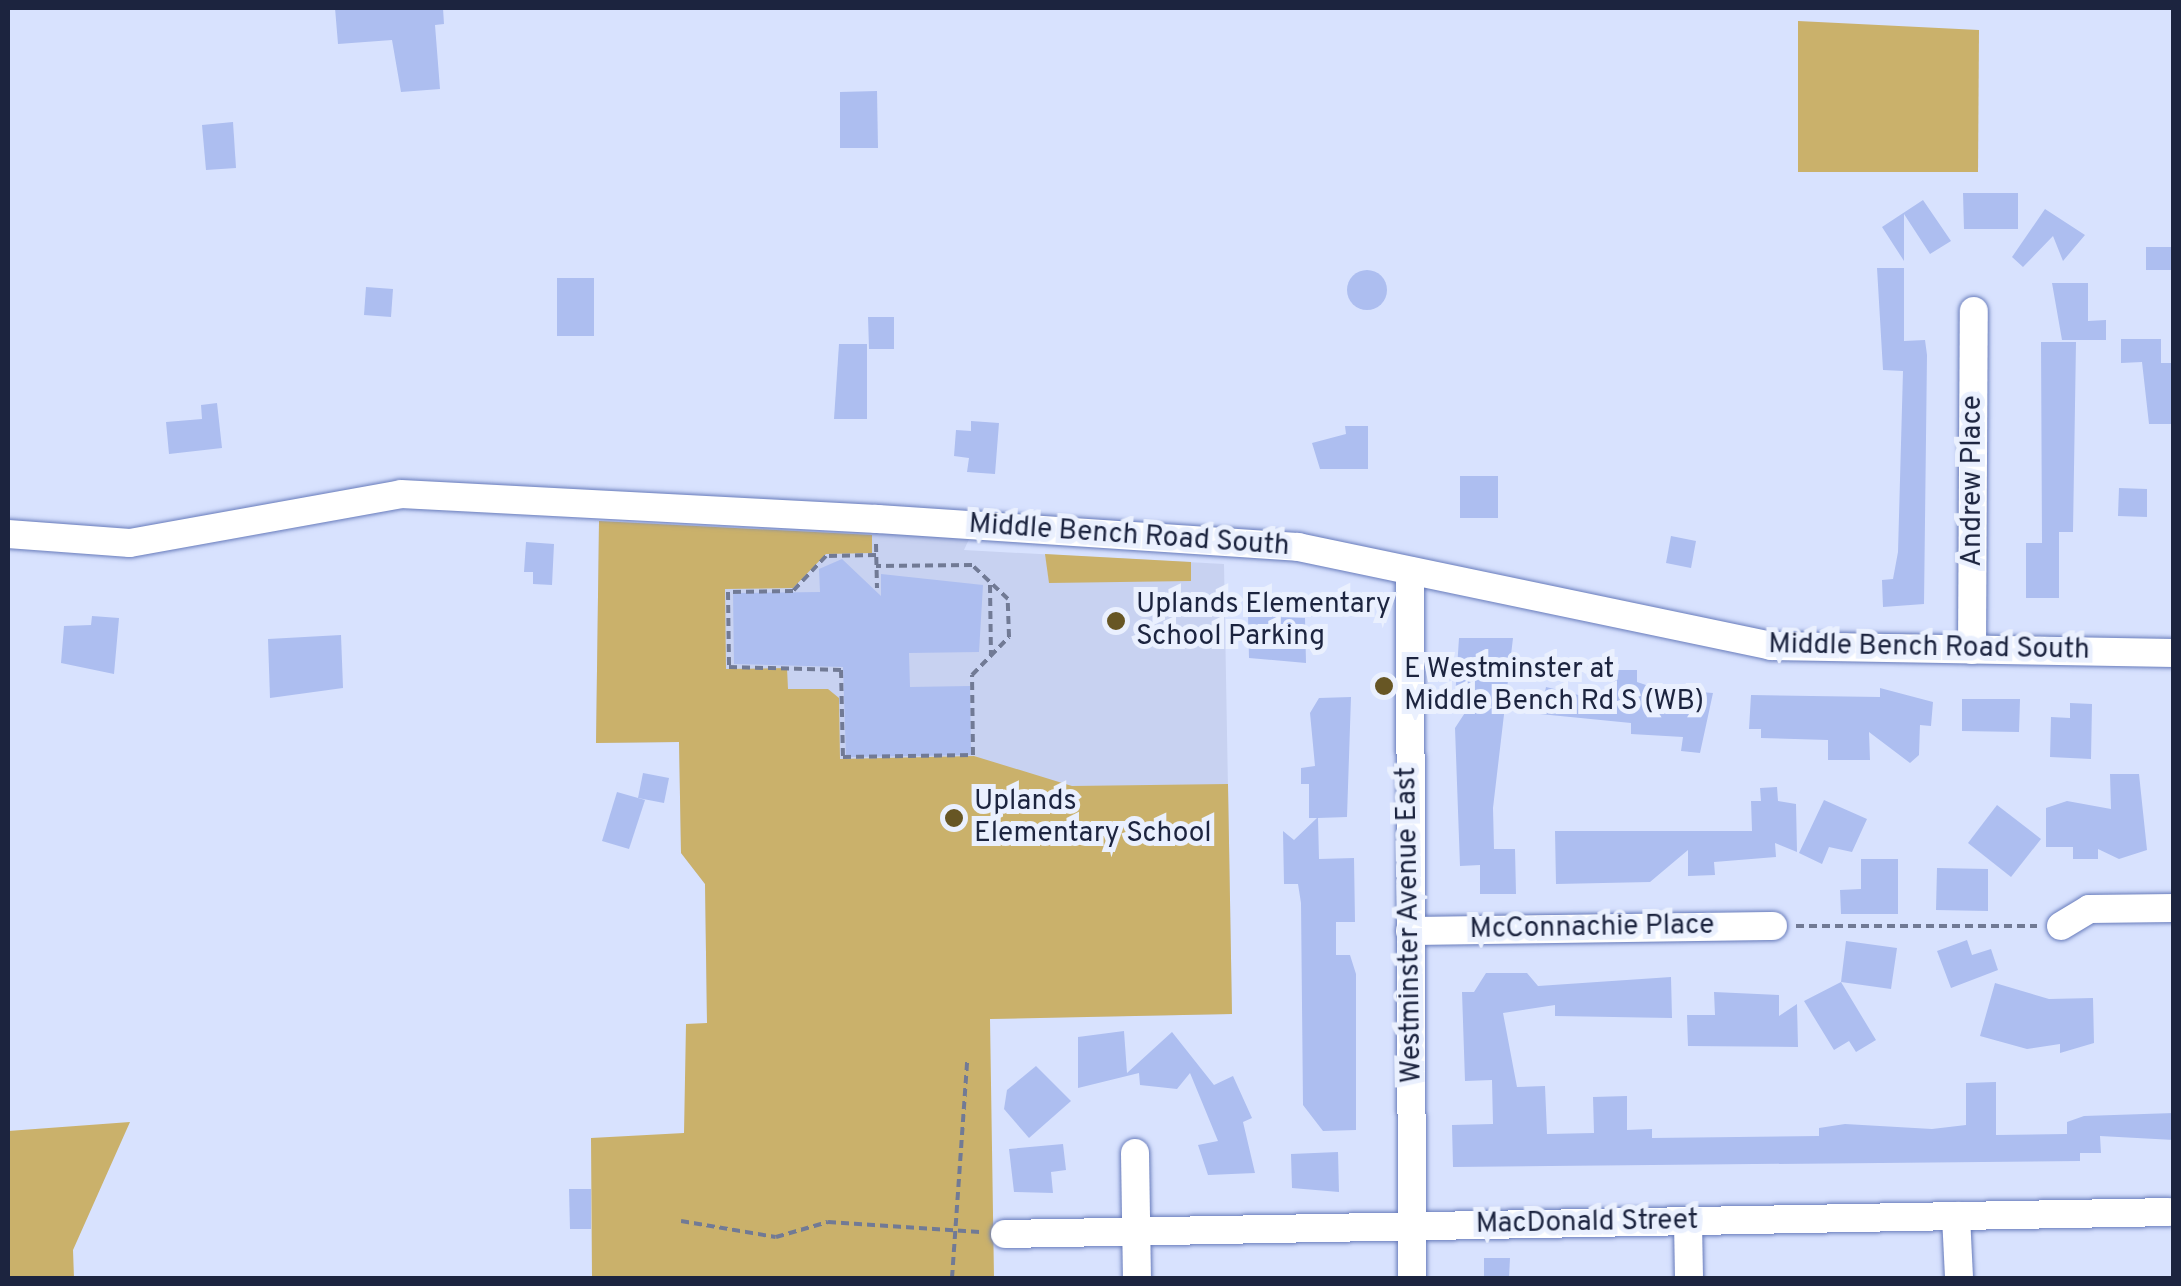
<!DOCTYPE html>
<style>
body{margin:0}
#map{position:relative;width:2181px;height:1286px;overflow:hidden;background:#d8e2fe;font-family:Overpass,sans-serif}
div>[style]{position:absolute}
.built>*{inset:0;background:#c8d2f1}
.green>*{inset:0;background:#cab16b}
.building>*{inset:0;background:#adbef0}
.round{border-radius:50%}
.path>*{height:4px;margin-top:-2px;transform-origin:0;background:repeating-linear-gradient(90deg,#717a95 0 8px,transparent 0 13px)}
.roads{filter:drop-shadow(0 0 2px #677bbb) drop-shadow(0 0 2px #677bbb)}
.minor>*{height:28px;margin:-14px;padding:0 14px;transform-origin:14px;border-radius:14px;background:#fff}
.dots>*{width:28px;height:28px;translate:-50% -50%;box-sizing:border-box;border:5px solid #eaf0fe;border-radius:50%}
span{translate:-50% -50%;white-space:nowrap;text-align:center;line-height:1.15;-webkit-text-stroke:10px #eaf0fe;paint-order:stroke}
.street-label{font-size:28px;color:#1c243f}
.poi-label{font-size:28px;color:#1c243f}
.left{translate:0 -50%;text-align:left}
.frame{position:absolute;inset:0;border:10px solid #1c243f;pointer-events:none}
</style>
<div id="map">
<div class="built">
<div style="clip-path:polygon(599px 521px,970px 537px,964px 550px,1224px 564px,1232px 1014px,707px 1024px,705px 884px,681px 853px,679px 742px,596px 743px)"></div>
</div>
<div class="green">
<div style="clip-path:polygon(1798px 21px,1979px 30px,1978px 172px,1798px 172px)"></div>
<div style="clip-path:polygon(599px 521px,872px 535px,872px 553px,826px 554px,793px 588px,725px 589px,726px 669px,787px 668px,788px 689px,828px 689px,839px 698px,840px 759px,974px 756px,1072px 786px,1228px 784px,1232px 1014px,990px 1019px,994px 1278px,592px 1278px,591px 1138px,684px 1133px,686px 1024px,707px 1023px,705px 884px,681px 853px,679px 742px,596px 743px)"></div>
<div style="clip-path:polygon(1045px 554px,1191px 562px,1191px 581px,1049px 583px)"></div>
<div style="clip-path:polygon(130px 1122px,73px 1250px,74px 1278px,8px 1278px,8px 1131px)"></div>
</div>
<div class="building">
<div style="clip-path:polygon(335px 8px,443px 8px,444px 24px,435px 25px,440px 89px,401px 92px,392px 40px,338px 44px)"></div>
<div style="clip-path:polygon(877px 91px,878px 148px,840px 148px,840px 92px)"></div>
<div style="clip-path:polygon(233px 122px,236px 168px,206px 170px,202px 125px)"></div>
<div style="clip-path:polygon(1963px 193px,2018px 193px,2018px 229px,1964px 229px)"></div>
<div style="clip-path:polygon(1923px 200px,1951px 241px,1930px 254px,1904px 214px,1904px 261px,1882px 227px)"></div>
<div style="clip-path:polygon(2045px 209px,2085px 235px,2063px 261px,2053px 236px,2023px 267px,2012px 257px)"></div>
<div style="clip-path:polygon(2146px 247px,2174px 247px,2174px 270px,2146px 270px)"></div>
<div style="clip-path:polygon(1877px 268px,1904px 268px,1904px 341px,1925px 340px,1927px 355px,1924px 604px,1883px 607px,1882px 580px,1893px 579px,1898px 552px,1903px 371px,1883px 370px)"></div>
<div class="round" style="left:1347px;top:270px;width:40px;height:40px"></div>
<div style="clip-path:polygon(557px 278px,594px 278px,594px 336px,557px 336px)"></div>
<div style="clip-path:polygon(2052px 283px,2088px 283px,2088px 321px,2106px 320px,2106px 340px,2062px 340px)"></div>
<div style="clip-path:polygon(366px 287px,393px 289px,391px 317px,364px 315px)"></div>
<div style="clip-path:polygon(868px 317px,894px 317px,894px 349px,869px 349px)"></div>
<div style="clip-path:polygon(2121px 339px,2161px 339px,2161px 363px,2174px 363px,2174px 424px,2149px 424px,2142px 362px,2121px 363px)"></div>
<div style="clip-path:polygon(2041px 342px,2076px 342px,2073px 532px,2059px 532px,2059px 598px,2026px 598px,2026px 543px,2042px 543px)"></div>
<div style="clip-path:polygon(839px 344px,867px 344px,867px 419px,834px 419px)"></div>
<div style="clip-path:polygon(217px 403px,222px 448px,169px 454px,166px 422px,202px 419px,201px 405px)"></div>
<div style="clip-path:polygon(971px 421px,999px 423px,995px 474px,967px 472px,969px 458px,954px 456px,956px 430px,971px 431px)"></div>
<div style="clip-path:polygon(1345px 426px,1368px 426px,1368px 469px,1320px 469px,1312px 443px,1346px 434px)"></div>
<div style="clip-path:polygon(1460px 476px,1498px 476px,1498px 518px,1460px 518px)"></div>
<div style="clip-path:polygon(2119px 488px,2147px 489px,2147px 517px,2118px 516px)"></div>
<div style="clip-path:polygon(1671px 536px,1696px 541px,1691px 568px,1666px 563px)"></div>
<div style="clip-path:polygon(526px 542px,554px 544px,552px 585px,533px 584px,533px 572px,524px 572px)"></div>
<div style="clip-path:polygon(842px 559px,881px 596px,881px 574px,983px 585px,979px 652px,909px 653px,910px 687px,970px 686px,971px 755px,846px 757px,843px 667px,734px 664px,733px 593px,820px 592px,819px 569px)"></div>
<div style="clip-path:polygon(92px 616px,119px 618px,114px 674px,61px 663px,64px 626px,91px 625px)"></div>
<div style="clip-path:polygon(1248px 616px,1305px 618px,1306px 663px,1249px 658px)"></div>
<div style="clip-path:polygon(341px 635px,343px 688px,270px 698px,268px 639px)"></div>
<div style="clip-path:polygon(1459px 638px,1513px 638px,1493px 808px,1494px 849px,1515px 849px,1516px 894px,1480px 894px,1480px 865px,1460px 866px,1455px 728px,1474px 699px,1455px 699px)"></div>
<div style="clip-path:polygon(1614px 670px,1637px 670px,1637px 682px,1658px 689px,1713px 693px,1700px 753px,1681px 751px,1683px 737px,1631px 734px,1631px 723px,1540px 714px,1546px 687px,1615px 704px)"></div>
<div style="clip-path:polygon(1880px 688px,1933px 702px,1931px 726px,1920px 725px,1919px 755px,1910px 763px,1869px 732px,1870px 760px,1828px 760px,1828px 740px,1761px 738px,1761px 729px,1749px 729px,1751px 695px,1880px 697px)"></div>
<div style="clip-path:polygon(1351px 697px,1347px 817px,1318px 818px,1319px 859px,1354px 858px,1355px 922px,1336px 922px,1336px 955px,1350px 955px,1356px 974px,1356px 1130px,1323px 1131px,1303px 1105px,1301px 903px,1298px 884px,1284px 884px,1283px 831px,1294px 840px,1317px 818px,1309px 818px,1309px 784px,1301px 784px,1301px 768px,1315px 766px,1310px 713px,1319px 698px)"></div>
<div style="clip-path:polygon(1962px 699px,2020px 699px,2019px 732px,1962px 731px)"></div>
<div style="clip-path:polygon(2070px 703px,2092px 704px,2091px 759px,2050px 757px,2051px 717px,2070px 718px)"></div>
<div style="clip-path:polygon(643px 773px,669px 778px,664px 803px,638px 798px)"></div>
<div style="clip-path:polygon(2110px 774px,2139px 774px,2147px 850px,2119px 859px,2098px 849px,2098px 859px,2073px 859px,2073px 847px,2046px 847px,2046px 808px,2067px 801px,2111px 809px)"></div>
<div style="clip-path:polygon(1777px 787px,1778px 801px,1796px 804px,1797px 852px,1775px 843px,1776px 857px,1714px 862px,1715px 875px,1688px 876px,1688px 850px,1650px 882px,1556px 884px,1555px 831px,1752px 831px,1751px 801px,1761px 801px,1760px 788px)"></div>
<div style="clip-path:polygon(617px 792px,645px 800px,629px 849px,602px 841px)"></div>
<div style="clip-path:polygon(1824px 800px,1867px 819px,1852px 852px,1829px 847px,1822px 864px,1799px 853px)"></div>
<div style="clip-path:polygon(1997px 805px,2041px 839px,2011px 877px,1968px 843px)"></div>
<div style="clip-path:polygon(1861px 859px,1898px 859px,1898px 914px,1841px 914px,1840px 890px,1861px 889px)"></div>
<div style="clip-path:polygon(1937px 868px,1988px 869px,1988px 911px,1936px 910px)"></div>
<div style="clip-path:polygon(1967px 940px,1972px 955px,1991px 949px,1998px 970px,1951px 988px,1937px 951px)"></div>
<div style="clip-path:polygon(1846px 941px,1897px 948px,1891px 989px,1841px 982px,1876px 1040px,1856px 1052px,1849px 1041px,1834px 1050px,1804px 1001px,1841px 982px)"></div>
<div style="clip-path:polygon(1486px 973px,1527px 973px,1538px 986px,1671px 977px,1672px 1018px,1555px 1016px,1555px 1005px,1503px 1013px,1517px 1087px,1545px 1086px,1547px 1134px,1594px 1133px,1593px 1097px,1627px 1096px,1627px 1130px,1652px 1129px,1652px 1138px,1819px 1136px,1819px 1128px,1845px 1124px,1932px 1129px,1966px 1125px,1966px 1083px,1996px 1082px,1996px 1135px,2067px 1134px,2067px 1122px,2084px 1116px,2174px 1113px,2174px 1140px,2100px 1136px,2101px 1153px,2080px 1153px,2080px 1161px,1453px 1167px,1452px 1125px,1493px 1124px,1492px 1080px,1465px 1081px,1462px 992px,1474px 992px)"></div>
<div style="clip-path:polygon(1995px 983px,2049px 999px,2093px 998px,2094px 1043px,2060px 1053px,2060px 1044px,2027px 1049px,1980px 1036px)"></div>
<div style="clip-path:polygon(1714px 992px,1779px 995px,1779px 1016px,1797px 1004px,1798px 1047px,1688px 1046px,1687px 1015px,1715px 1015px)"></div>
<div style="clip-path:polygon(1124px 1031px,1127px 1073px,1172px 1032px,1214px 1085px,1233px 1076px,1252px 1118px,1243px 1122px,1255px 1173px,1208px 1175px,1198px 1145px,1218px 1141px,1190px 1073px,1177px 1089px,1140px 1085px,1139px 1073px,1078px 1088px,1078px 1037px)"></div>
<div style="clip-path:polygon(1036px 1066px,1071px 1101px,1029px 1138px,1004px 1109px,1007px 1090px)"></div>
<div style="clip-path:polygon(1063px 1144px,1066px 1170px,1051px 1172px,1053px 1193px,1014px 1192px,1009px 1149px)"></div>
<div style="clip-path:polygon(1338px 1152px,1339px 1192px,1292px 1188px,1291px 1154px)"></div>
<div style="clip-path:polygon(569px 1189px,591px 1189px,591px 1229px,570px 1229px)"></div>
<div style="clip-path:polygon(1484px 1258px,1510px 1258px,1509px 1278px,1484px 1278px)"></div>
</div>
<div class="path">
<div style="left:876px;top:544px;width:44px;rotate:88.7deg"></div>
<div style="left:876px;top:555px;width:50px;rotate:178.9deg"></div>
<div style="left:826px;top:556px;width:48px;rotate:133.3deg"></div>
<div style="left:793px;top:591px;width:65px;rotate:179.1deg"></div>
<div style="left:728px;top:592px;width:75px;rotate:89.2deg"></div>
<div style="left:729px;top:667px;width:112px;rotate:1.5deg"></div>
<div style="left:841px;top:670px;width:87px;rotate:88.7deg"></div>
<div style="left:843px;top:757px;width:130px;rotate:-0.9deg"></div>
<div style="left:973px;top:755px;width:80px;rotate:-90.7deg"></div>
<div style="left:972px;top:675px;width:53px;rotate:-45.8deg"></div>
<div style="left:1009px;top:637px;width:38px;rotate:-92deg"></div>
<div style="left:1008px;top:599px;width:50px;rotate:-136.6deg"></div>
<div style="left:972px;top:565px;width:96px;rotate:179.4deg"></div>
<div style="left:990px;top:585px;width:70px;rotate:89.2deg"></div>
<div style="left:1796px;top:926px;width:241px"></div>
<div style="left:681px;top:1221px;width:96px;rotate:9.6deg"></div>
<div style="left:776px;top:1237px;width:54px;rotate:-16.1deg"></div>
<div style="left:828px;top:1222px;width:152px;rotate:3.8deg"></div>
<div style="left:952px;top:1278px;width:217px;rotate:-86deg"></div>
</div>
<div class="roads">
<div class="minor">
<div style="left:8px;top:534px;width:122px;rotate:4.2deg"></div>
<div style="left:130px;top:543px;width:275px;rotate:-10.2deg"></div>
<div style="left:401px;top:494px;width:477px;rotate:3deg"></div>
<div style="left:877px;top:519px;width:422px;rotate:3.8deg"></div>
<div style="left:1298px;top:547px;width:483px;rotate:11.8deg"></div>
<div style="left:1771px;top:646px;width:403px;rotate:1deg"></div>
<div style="left:1410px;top:571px;width:707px;rotate:89.84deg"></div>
<div style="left:1972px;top:650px;width:339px;rotate:-89.7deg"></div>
<div style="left:2061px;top:926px;width:33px;rotate:-31deg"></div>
<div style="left:2089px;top:909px;width:85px;rotate:-0.7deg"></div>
<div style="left:1410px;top:931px;width:363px;rotate:-0.8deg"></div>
<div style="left:1135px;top:1153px;width:125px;rotate:89.1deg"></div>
<div style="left:1956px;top:1216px;width:62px;rotate:87.2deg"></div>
<div style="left:1688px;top:1221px;width:57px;rotate:89deg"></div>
<div style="left:1005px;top:1234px;width:1164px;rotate:-1.08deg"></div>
</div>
</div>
<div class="dots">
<div style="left:1116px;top:621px;background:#675624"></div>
<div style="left:1384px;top:686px;background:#675624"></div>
<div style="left:954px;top:818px;background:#675624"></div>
</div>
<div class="street-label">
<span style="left:1973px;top:481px;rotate:-90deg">Andrew Place</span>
<span style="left:1129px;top:536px;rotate:4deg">Middle Bench Road South</span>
<span style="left:1929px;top:648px;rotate:1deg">Middle Bench Road South</span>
<span style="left:1410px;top:925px;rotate:-91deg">Westminster Avenue East</span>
<span style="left:1592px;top:928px;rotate:-1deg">McConnachie Place</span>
<span style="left:1587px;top:1223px;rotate:-1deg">MacDonald Street</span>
</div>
<div class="poi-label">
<span class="left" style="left:1136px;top:621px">Uplands Elementary<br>School Parking</span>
<span class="left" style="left:1404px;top:686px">E Westminster at<br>Middle Bench Rd S (WB)</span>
<span class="left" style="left:974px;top:818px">Uplands<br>Elementary School</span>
</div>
<div class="frame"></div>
</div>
